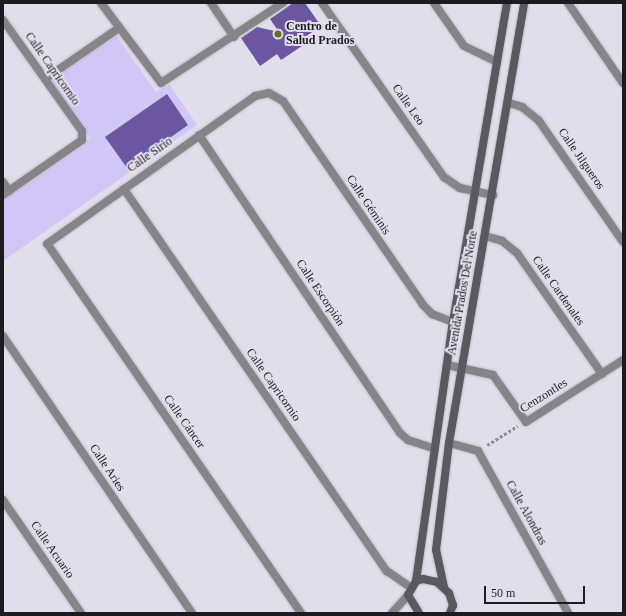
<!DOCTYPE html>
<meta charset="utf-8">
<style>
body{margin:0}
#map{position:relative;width:626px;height:616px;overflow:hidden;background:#e1deeb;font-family:"Times New Roman",serif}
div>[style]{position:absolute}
.green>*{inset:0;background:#d1c7f6}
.building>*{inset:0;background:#6c56a2}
.path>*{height:2.5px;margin-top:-1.25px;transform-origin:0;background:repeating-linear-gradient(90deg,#8d8b94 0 3px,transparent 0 5px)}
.roads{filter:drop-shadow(0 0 1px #bebbc6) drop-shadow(0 0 1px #bebbc6)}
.minor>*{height:8px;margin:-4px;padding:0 4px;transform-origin:4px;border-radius:4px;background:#858489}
.tertiary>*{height:8px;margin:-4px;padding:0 4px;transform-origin:4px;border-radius:4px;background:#858489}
.secondary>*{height:8px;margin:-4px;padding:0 4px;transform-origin:4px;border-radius:4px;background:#5a5960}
.dots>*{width:11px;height:11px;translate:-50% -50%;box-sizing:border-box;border:2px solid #e1deeb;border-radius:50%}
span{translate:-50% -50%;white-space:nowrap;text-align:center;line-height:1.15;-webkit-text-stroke:4px #e1deeb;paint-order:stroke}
.poi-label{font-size:12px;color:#1c1c20;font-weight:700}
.left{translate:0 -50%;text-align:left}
.street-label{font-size:12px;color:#1c1c20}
.frame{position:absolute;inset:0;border:4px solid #1c1c20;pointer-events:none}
.scale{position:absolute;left:484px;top:586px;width:101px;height:18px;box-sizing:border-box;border:2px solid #1c1c20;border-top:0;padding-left:5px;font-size:12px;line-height:14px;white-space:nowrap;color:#1c1c20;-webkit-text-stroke:3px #e1deeb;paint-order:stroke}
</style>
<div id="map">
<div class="green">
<div style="clip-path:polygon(116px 35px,156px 92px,169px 84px,197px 125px,3px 261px,3px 199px,90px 139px,50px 81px)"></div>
</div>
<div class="building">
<div style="clip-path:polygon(293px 3px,305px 3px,321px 26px,302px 39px,305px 44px,281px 60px,277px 54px,260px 66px,241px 38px,257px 27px,279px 32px,270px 19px)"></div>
<div style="clip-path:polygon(167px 94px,188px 125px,127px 168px,105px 137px)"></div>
</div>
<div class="path">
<div style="left:487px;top:445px;width:36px;rotate:-32deg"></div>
</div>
<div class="roads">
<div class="minor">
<div style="left:101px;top:3px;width:100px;rotate:53.1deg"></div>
<div style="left:161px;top:83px;width:146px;rotate:-33.3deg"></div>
<div style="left:211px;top:3px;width:41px;rotate:55.9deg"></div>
<div style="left:322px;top:3px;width:213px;rotate:55deg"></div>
<div style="left:444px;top:177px;width:19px;rotate:35deg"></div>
<div style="left:460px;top:188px;width:34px;rotate:12deg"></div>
<div style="left:434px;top:3px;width:52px;rotate:55.1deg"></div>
<div style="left:464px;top:46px;width:37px;rotate:26deg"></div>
<div style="left:568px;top:3px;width:97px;rotate:55.5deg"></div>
<div style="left:3px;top:20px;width:136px;rotate:54.6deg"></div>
<div style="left:82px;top:131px;width:9px;rotate:90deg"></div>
<div style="left:82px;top:140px;width:96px;rotate:145.2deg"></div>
<div style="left:45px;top:79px;width:90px;rotate:-34.6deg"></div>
<div style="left:509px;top:103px;width:14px;rotate:17deg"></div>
<div style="left:522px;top:107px;width:22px;rotate:39deg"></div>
<div style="left:539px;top:121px;width:147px;rotate:55.2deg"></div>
<div style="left:199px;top:135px;width:359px;rotate:56deg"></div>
<div style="left:400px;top:433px;width:11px;rotate:41deg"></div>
<div style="left:408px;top:440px;width:26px;rotate:18deg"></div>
<div style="left:3px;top:182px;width:11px;rotate:56deg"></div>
<div style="left:124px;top:189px;width:464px;rotate:55.5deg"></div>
<div style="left:387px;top:571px;width:28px;rotate:35deg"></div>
<div style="left:485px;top:236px;width:18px;rotate:16deg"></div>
<div style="left:502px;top:241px;width:19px;rotate:39deg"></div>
<div style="left:517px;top:253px;width:148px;rotate:54.9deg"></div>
<div style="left:3px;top:336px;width:335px;rotate:55.7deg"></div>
<div style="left:447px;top:365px;width:47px;rotate:12.3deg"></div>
<div style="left:493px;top:375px;width:57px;rotate:54.9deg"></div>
<div style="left:526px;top:422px;width:115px;rotate:-32.6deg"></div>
<div style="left:449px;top:443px;width:30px;rotate:15deg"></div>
<div style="left:478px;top:451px;width:185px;rotate:60.9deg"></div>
<div style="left:3px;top:500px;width:137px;rotate:55.4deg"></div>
<div style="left:301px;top:613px;width:448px;rotate:-124.5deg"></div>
<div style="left:47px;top:244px;width:255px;rotate:-35.4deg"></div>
<div style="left:255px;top:96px;width:14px;rotate:-12deg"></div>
<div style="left:269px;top:93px;width:16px;rotate:30deg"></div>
<div style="left:283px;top:101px;width:247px;rotate:55.5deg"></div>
<div style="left:423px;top:305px;width:13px;rotate:45deg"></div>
<div style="left:432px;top:314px;width:22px;rotate:21deg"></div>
</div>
<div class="tertiary">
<div style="left:392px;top:613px;width:24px;rotate:-48deg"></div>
</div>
<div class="secondary">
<div style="left:416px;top:581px;width:262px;rotate:-81.9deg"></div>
<div style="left:453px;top:322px;width:324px;rotate:-80.4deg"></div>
<div style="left:444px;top:587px;width:38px;rotate:-102deg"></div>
<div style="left:436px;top:550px;width:108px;rotate:-83.1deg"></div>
<div style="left:449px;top:443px;width:446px;rotate:-80.3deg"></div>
<div style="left:419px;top:613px;width:21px;rotate:-121deg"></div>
<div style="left:408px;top:595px;width:16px;rotate:-60deg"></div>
<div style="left:416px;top:581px;width:7px;rotate:-16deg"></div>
<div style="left:423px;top:579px;width:14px;rotate:12deg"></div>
<div style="left:437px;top:582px;width:16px;rotate:43deg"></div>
<div style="left:449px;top:593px;width:13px;rotate:72deg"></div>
<div style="left:453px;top:605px;width:9px;rotate:111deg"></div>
</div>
</div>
<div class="dots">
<div style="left:278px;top:34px;background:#656f16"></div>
</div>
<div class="poi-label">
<span class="left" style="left:286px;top:34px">Centro de<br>Salud Prados</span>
</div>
<div class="street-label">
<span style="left:52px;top:69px;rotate:55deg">Calle Capricornio</span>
<span style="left:408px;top:105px;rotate:55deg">Calle Leo</span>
<span style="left:150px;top:155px;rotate:-35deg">Calle Sirio</span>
<span style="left:581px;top:159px;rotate:55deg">Calle Jilgueros</span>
<span style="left:368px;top:205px;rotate:56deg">Calle Géminis</span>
<span style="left:558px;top:291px;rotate:55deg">Calle Cardenales</span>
<span style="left:320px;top:293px;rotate:56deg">Calle Escorpión</span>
<span style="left:463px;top:293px;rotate:-80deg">Avenida Prados Del Norte</span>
<span style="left:273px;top:385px;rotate:55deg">Calle Capricornio</span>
<span style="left:544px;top:396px;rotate:-32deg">Cenzontles</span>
<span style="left:184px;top:422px;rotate:55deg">Calle Cáncer</span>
<span style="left:107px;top:468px;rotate:56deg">Calle Aries</span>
<span style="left:526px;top:513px;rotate:61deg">Calle Alondras</span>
<span style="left:52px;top:550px;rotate:55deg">Calle Acuario</span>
</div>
<div class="frame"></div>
<div class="scale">50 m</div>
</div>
